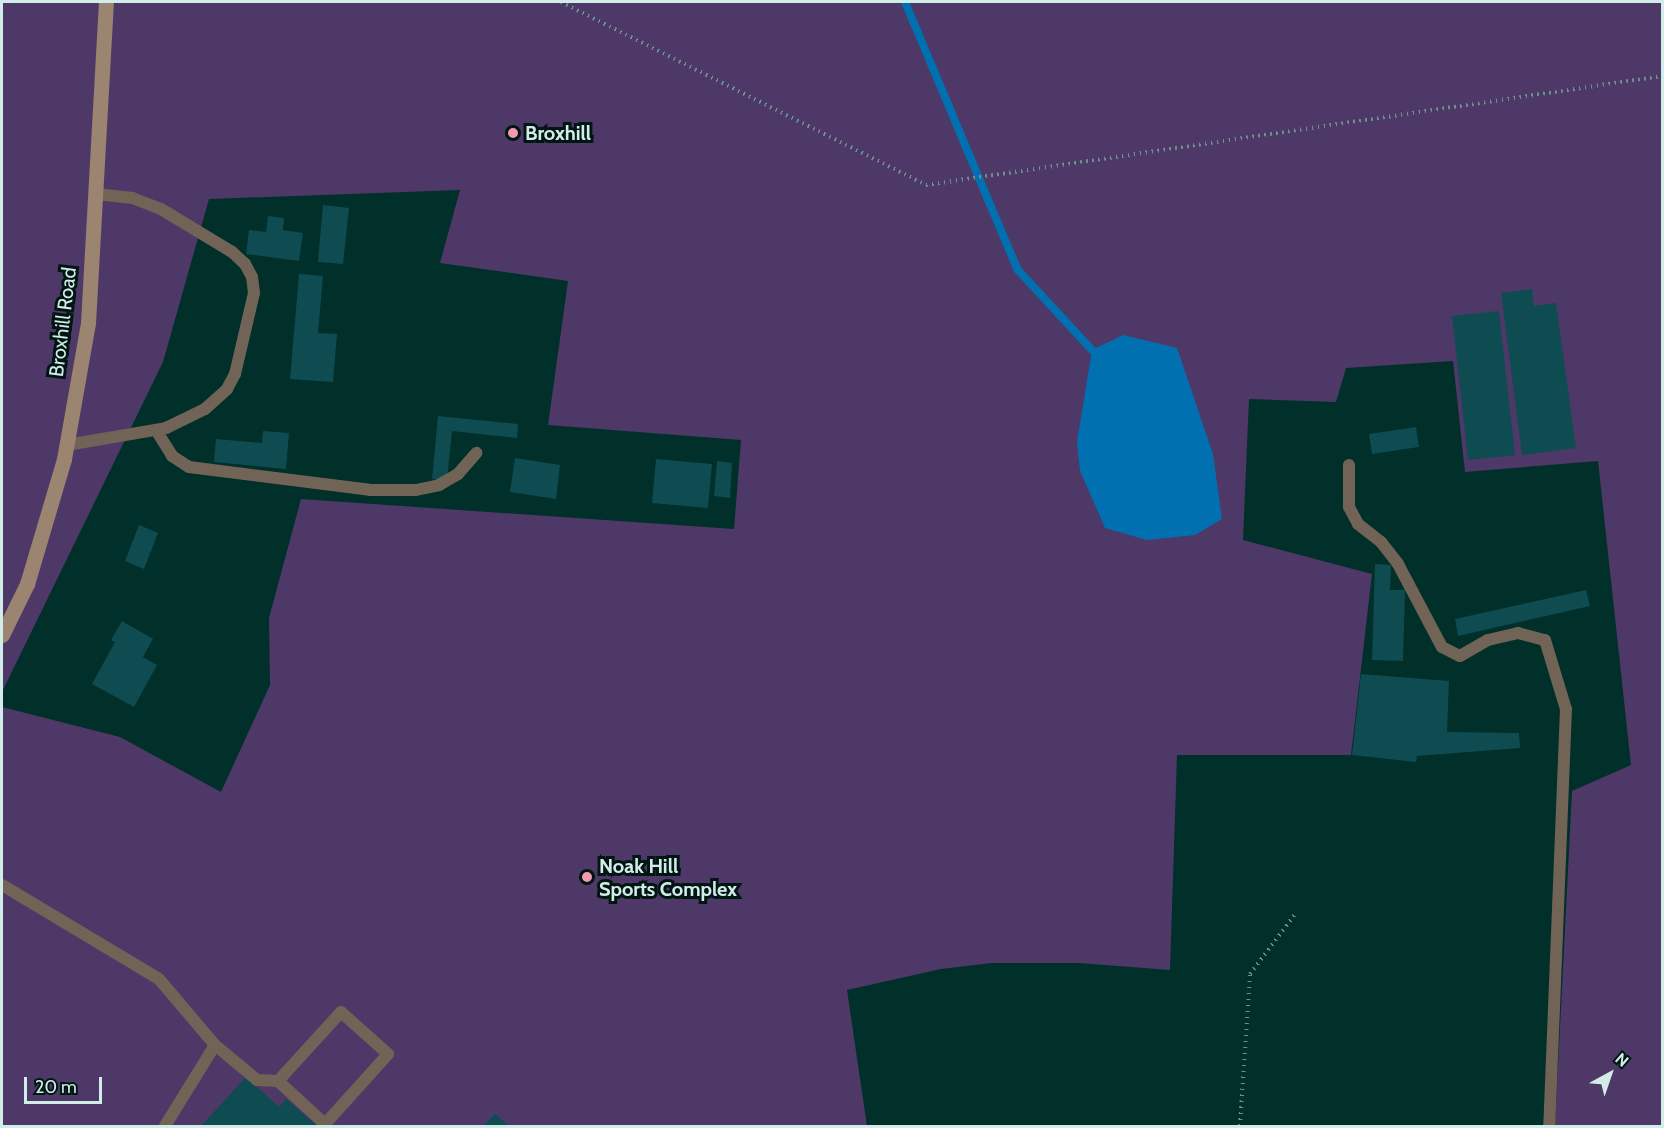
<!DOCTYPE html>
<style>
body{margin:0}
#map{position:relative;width:1664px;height:1128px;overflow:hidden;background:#012f2a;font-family:Cabin,sans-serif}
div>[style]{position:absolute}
.green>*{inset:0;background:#4d3867}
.water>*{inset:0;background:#0070b0}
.stream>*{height:8px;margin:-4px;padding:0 4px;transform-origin:4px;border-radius:4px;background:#0070b0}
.building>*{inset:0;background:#0e4c52}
.path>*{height:4px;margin-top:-2px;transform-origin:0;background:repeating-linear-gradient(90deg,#6c908b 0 1.5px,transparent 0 6px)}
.lane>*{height:12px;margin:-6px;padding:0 6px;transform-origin:6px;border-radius:6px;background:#716356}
.secondary>*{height:15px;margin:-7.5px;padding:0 7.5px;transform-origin:7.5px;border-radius:7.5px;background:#9b8470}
.dots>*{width:16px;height:16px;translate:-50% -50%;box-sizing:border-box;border:3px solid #011512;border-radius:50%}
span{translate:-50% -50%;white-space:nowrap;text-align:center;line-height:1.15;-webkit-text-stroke:6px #011512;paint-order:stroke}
.poi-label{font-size:20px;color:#d2ede9;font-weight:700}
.left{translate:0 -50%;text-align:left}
.street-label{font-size:20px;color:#d2ede9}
.frame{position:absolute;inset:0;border:3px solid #d2ede9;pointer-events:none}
.north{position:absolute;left:1580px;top:1044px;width:60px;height:60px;-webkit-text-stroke:4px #011512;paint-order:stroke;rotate:40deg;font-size:16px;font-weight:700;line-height:24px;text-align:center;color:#d2ede9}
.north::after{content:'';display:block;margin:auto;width:21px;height:27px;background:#d2ede9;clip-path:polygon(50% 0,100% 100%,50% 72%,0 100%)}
.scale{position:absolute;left:24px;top:1077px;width:78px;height:27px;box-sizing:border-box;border:3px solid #d2ede9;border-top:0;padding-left:8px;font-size:18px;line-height:21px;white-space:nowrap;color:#d2ede9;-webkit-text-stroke:4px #011512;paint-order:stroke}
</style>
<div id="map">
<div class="green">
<div style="clip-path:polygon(2px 2px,1662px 2px,1662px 1126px,1555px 1126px,1572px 791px,1631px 765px,1598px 461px,1465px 472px,1453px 361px,1346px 368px,1336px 402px,1249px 399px,1243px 540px,1372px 574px,1351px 755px,1177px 755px,1170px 970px,1079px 963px,992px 963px,941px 969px,847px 990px,867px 1126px,2px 1126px,2px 707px,120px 737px,221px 792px,270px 685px,269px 618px,301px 499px,734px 529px,741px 440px,548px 425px,568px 281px,440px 263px,460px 190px,209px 199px,163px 362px,2px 692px)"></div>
</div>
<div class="water">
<div style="clip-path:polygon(1123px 335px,1177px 348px,1213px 454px,1222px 519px,1195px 535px,1147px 540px,1105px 528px,1080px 471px,1077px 442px,1092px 350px)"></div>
</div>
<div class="stream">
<div style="left:905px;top:2px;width:290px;rotate:67.2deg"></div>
<div style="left:1017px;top:269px;width:110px;rotate:47.2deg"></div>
</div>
<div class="building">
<div style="clip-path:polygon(323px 205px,349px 208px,343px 264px,318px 262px)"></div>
<div style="clip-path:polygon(268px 216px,284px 218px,283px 230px,303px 233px,299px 261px,246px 254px,249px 230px,266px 232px)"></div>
<div style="clip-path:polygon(299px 274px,323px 276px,318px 333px,337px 334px,333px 382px,290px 379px)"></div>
<div style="clip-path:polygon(1532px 289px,1534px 306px,1556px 303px,1576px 448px,1522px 455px,1501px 293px)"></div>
<div style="clip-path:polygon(1499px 311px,1515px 455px,1468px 460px,1452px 316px)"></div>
<div style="clip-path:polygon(438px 416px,518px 424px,517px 438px,452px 431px,447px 480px,432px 479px)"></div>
<div style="clip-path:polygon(1416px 427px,1419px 447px,1372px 454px,1369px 434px)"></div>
<div style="clip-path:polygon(263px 431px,289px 433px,286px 469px,214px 462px,216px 439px,262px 443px)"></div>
<div style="clip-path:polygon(515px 458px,560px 465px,556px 499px,510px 492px)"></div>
<div style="clip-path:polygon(656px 459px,712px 464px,708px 508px,652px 503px)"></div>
<div style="clip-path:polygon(717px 461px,732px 463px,730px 498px,714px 496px)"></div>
<div style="clip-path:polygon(139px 525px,158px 533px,144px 569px,125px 561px)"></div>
<div style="clip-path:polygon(1375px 564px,1391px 565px,1390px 590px,1405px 590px,1403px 661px,1372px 660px)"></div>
<div style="clip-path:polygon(1586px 590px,1590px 606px,1458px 636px,1455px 619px)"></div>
<div style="clip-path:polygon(122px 621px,153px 639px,143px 657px,157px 665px,134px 707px,92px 684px,115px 642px,111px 640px)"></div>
<div style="clip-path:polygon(1361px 674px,1449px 681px,1447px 732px,1519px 733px,1520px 748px,1417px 756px,1416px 762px,1352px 755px)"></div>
<div style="clip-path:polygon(246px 1077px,279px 1107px,286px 1099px,317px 1126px,201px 1126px)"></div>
<div style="clip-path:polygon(495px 1114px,509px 1126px,483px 1126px)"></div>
</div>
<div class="path">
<div style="left:561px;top:2px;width:408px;rotate:26.6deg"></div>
<div style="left:926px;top:185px;width:744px;rotate:-8.42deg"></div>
<div style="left:1240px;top:1126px;width:152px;rotate:-86.2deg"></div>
<div style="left:1250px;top:974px;width:76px;rotate:-53deg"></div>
</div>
<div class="lane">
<div style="left:156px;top:430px;width:31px;rotate:58deg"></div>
<div style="left:172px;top:456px;width:20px;rotate:33deg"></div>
<div style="left:189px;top:467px;width:182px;rotate:7.2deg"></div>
<div style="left:370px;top:490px;width:46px"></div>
<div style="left:416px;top:490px;width:24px;rotate:-12deg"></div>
<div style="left:439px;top:485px;width:22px;rotate:-30deg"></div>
<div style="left:458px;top:474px;width:28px;rotate:-49deg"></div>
<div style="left:67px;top:445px;width:100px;rotate:-9.7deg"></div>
<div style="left:166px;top:428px;width:43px;rotate:-26deg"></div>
<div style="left:205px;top:409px;width:30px;rotate:-42deg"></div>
<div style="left:227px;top:389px;width:17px;rotate:-62deg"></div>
<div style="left:235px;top:374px;width:83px;rotate:-76.8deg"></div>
<div style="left:254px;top:293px;width:16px;rotate:-97deg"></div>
<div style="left:252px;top:277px;width:15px;rotate:-118deg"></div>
<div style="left:245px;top:264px;width:18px;rotate:-137deg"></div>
<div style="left:232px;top:252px;width:83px;rotate:-148.8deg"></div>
<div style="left:161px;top:209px;width:30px;rotate:-159deg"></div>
<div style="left:133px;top:198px;width:38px;rotate:-174deg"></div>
<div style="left:1349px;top:465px;width:42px;rotate:90deg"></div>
<div style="left:1349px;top:507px;width:19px;rotate:62deg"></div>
<div style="left:1358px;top:524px;width:29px;rotate:38deg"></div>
<div style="left:1381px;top:542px;width:28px;rotate:52deg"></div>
<div style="left:1398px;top:564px;width:94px;rotate:62.1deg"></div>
<div style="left:1442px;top:647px;width:20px;rotate:27deg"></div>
<div style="left:1460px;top:656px;width:32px;rotate:-30deg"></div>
<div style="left:1488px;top:640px;width:31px;rotate:-13deg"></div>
<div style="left:1518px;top:633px;width:28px;rotate:15deg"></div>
<div style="left:1545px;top:640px;width:72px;rotate:73.1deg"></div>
<div style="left:1566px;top:709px;width:417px;rotate:92.3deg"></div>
<div style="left:2px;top:885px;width:183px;rotate:30.9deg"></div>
<div style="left:159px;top:979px;width:87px;rotate:49.7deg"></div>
<div style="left:215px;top:1045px;width:55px;rotate:39.8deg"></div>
<div style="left:257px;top:1080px;width:21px;rotate:3deg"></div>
<div style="left:278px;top:1081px;width:64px;rotate:42.5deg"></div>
<div style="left:325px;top:1124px;width:94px;rotate:-48deg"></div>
<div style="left:388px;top:1054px;width:63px;rotate:-138.2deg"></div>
<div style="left:341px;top:1012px;width:93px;rotate:132.4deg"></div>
<div style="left:165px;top:1126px;width:95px;rotate:-58.3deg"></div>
</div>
<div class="secondary">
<div style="left:2px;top:635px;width:57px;rotate:-63.9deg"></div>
<div style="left:27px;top:584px;width:130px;rotate:-73.5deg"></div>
<div style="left:64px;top:459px;width:138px;rotate:-80deg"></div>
<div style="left:88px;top:323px;width:322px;rotate:-86.8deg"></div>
</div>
<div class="dots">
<div style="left:513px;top:133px;background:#f29aaf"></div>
<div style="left:587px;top:877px;background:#f29aaf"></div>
</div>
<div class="poi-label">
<span class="left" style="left:525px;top:133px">Broxhill</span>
<span class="left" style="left:599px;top:878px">Noak Hill<br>Sports Complex</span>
</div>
<div class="street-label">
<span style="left:63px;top:322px;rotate:-83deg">Broxhill Road</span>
</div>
<div class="frame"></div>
<div class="north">N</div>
<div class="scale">20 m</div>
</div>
